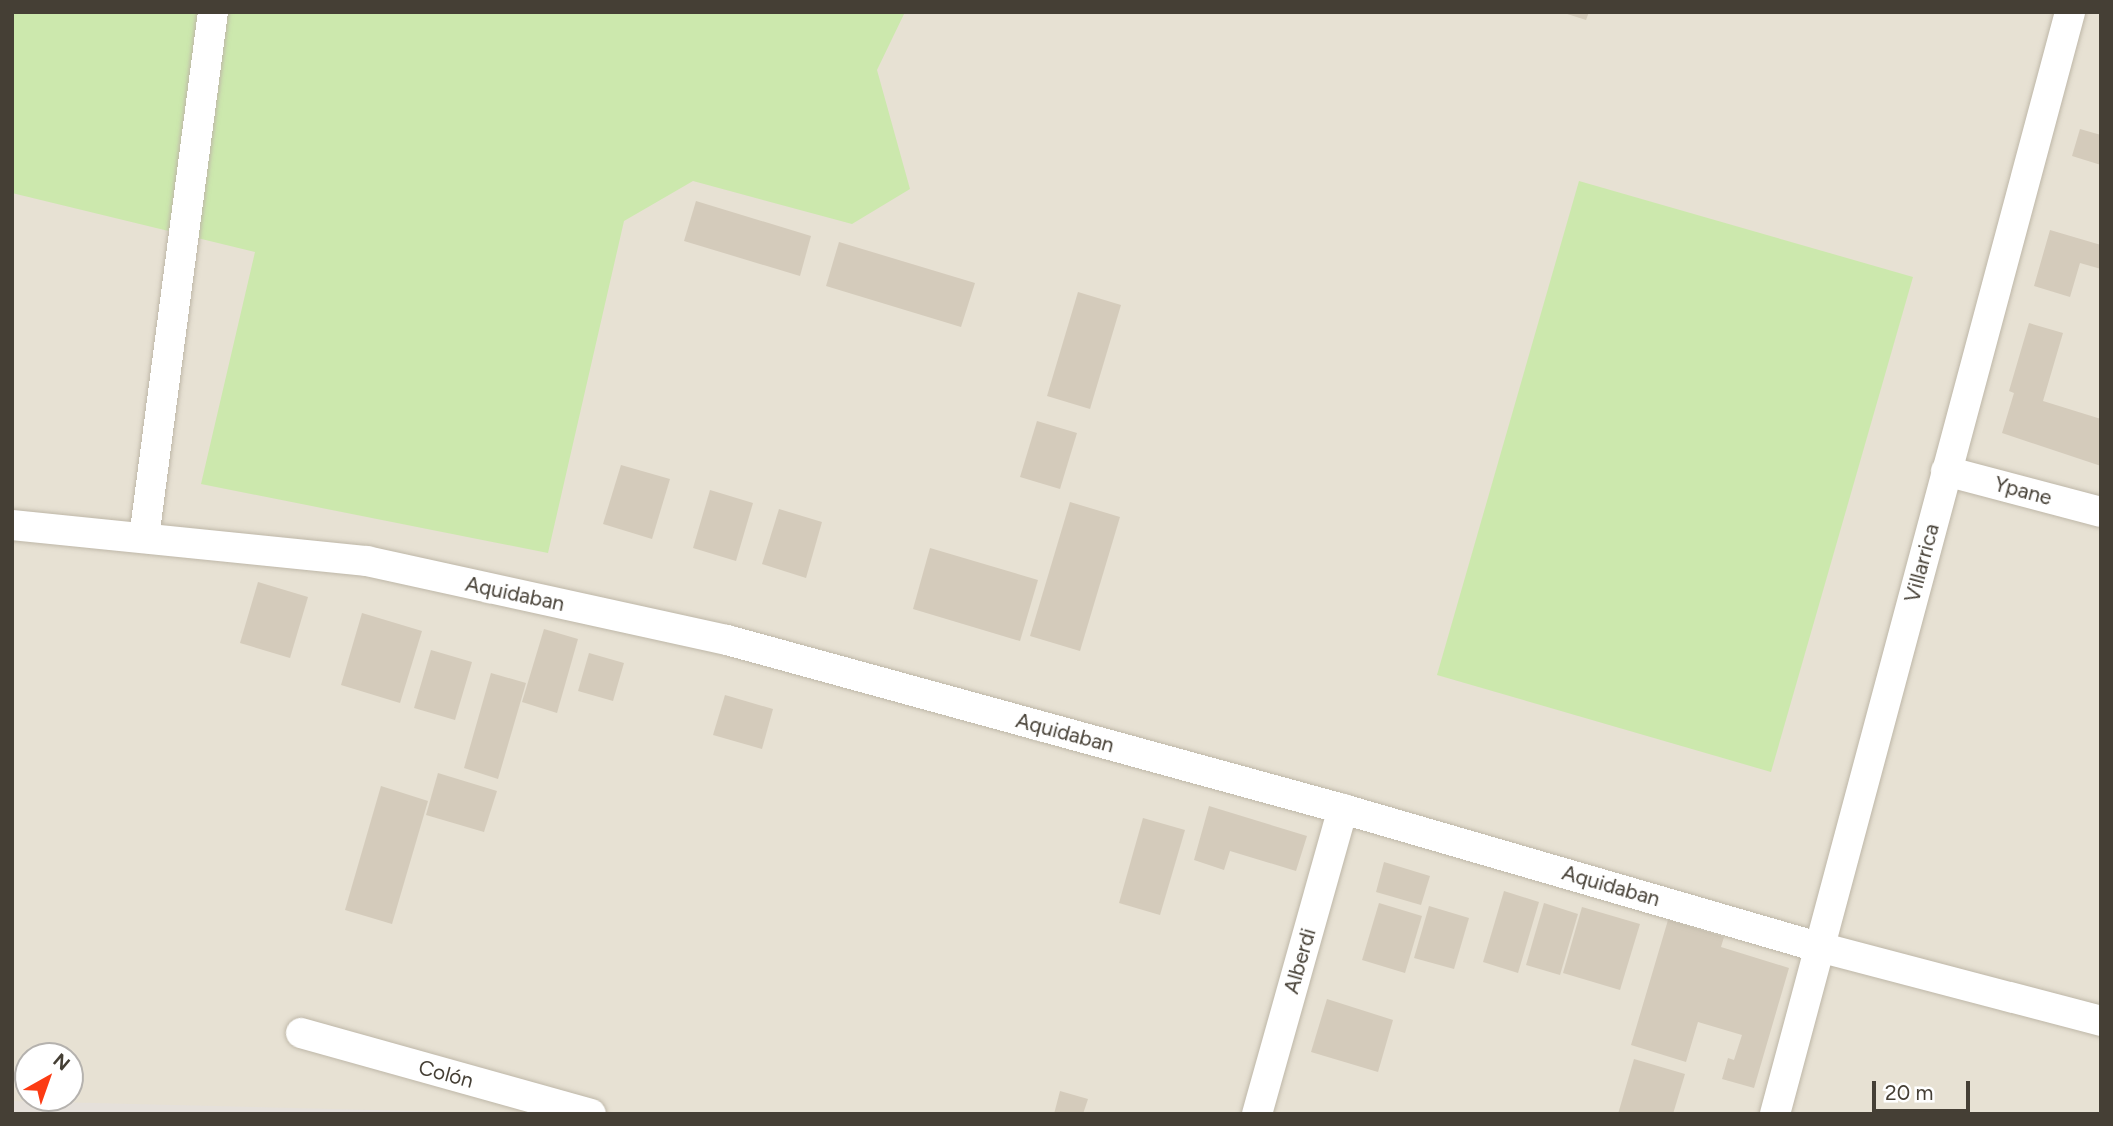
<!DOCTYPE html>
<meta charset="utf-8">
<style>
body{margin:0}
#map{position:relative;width:2113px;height:1126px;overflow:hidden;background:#f3efe5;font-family:Figtree,sans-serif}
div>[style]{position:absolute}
.residential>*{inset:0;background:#e7e1d3}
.industrial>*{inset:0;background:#e5e0da}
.green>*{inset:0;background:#cce8ad}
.building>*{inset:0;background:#d4cbbb}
.roads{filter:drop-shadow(0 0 2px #beb7a8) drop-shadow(0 0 2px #beb7a8)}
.street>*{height:30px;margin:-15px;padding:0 15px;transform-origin:15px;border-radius:15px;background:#fff}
span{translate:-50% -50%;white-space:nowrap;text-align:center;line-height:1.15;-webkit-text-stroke:7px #fff;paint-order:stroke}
.street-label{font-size:21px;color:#453f35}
.frame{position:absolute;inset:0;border:14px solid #453f35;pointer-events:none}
.north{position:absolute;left:14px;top:1042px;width:70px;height:70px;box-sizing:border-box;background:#fff;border:2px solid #b5b2ae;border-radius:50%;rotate:40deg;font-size:19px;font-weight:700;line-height:28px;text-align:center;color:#453f35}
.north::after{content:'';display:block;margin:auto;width:24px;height:32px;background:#fc3b13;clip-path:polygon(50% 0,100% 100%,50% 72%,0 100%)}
.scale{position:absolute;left:1872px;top:1081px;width:98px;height:32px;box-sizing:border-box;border:4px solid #453f35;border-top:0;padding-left:9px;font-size:21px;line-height:24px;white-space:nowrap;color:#453f35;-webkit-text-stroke:5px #fff;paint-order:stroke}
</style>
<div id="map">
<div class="residential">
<div style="clip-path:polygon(evenodd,12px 12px,2101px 12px,2101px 1114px,12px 1114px,12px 12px,28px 1056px,70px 1056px,70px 1098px,28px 1098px,28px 1056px)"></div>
</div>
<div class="industrial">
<div style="clip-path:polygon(12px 1101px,531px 1114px,12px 1114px)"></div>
</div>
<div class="green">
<div style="clip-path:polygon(12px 12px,905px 12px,877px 70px,910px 189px,852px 224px,693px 181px,624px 221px,548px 553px,201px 484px,255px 252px,12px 193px)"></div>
<div style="clip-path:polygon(1579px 181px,1913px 277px,1771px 772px,1437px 675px)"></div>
</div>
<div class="building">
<div style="clip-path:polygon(1561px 12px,1589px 12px,1586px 20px)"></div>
<div style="clip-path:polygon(2080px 129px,2101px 135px,2101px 165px,2072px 156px)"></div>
<div style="clip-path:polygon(696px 201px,811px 236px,800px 276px,684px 241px)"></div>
<div style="clip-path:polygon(2050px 230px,2101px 245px,2101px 269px,2080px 263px,2070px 297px,2034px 286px)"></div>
<div style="clip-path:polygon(839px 242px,975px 283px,961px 327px,826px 286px)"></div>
<div style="clip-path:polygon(1078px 292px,1121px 305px,1090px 409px,1047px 396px)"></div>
<div style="clip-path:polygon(2029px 323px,2063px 333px,2043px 401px,2101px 419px,2101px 466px,2002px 433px,2014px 393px,2009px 391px)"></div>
<div style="clip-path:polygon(1037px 421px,1077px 433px,1060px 489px,1020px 477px)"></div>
<div style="clip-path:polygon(621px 465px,670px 479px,652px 539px,603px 524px)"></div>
<div style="clip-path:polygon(710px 490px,753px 503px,736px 561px,693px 548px)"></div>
<div style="clip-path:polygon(1070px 502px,1120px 517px,1080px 651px,1030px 636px)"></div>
<div style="clip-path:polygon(779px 509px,822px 522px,806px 578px,762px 564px)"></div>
<div style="clip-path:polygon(930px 548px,1038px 580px,1020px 641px,913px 609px)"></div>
<div style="clip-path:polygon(258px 582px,308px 597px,290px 658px,240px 643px)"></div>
<div style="clip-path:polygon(362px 613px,422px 631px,400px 703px,341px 685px)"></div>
<div style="clip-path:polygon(544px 629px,578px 639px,557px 713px,522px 702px)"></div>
<div style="clip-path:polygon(431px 650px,472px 662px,455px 720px,414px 708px)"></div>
<div style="clip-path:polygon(589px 653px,624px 663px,613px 701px,578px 691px)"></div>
<div style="clip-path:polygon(491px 673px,526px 683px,498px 779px,464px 768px)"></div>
<div style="clip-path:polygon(725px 695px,773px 709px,762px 749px,713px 735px)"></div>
<div style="clip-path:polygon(438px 773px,497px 791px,484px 832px,426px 815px)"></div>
<div style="clip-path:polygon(381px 786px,428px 801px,392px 924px,345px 910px)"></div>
<div style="clip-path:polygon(1209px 806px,1307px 836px,1296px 871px,1230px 851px,1224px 870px,1194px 860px)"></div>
<div style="clip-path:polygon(1143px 818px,1185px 830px,1160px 915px,1119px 903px)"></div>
<div style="clip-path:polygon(1384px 862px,1430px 876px,1421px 905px,1376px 892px)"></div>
<div style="clip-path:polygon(1504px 891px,1539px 902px,1518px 973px,1483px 962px)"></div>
<div style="clip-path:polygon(1379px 903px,1422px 916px,1405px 973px,1362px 960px)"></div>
<div style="clip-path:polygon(1544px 903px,1578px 914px,1560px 975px,1526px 965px)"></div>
<div style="clip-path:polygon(1429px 906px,1469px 918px,1454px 969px,1414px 958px)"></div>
<div style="clip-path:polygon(1582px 907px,1640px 924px,1620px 990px,1563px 973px)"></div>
<div style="clip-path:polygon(1668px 920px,1724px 937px,1721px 947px,1789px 968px,1754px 1088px,1722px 1079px,1728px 1058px,1734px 1060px,1742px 1035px,1698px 1022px,1686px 1062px,1631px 1045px)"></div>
<div style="clip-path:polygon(1327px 999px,1393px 1020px,1378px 1072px,1311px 1052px)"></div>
<div style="clip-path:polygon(1634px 1059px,1685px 1074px,1673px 1114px,1618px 1114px)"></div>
<div style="clip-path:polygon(1060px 1091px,1088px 1099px,1083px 1114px,1054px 1114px)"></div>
</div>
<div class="roads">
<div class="street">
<div style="left:1946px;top:471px;width:160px;rotate:14.8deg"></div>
<div style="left:12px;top:525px;width:357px;rotate:5.8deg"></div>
<div style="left:367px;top:561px;width:369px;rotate:12.4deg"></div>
<div style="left:727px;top:640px;width:639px;rotate:15.34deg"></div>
<div style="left:1343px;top:809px;width:496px;rotate:16.2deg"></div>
<div style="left:1819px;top:947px;width:292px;rotate:14.7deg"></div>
<div style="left:144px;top:538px;width:531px;rotate:-82.53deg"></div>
<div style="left:301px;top:1033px;width:301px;rotate:15.6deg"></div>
<div style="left:1257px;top:1114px;width:317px;rotate:-74.3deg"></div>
<div style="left:1775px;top:1114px;width:1141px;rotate:-75.01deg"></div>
</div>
</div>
<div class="street-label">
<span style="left:2023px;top:491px;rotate:15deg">Ypane</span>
<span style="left:1922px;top:563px;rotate:-75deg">Villarrica</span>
<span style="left:515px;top:594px;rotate:12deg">Aquidaban</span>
<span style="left:1065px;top:733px;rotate:15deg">Aquidaban</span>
<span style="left:1611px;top:886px;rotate:16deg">Aquidaban</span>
<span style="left:1300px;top:961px;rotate:-74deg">Alberdi</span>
<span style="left:446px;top:1074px;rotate:15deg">Colón</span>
</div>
<div class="frame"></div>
<div class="north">N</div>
<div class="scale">20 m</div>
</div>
